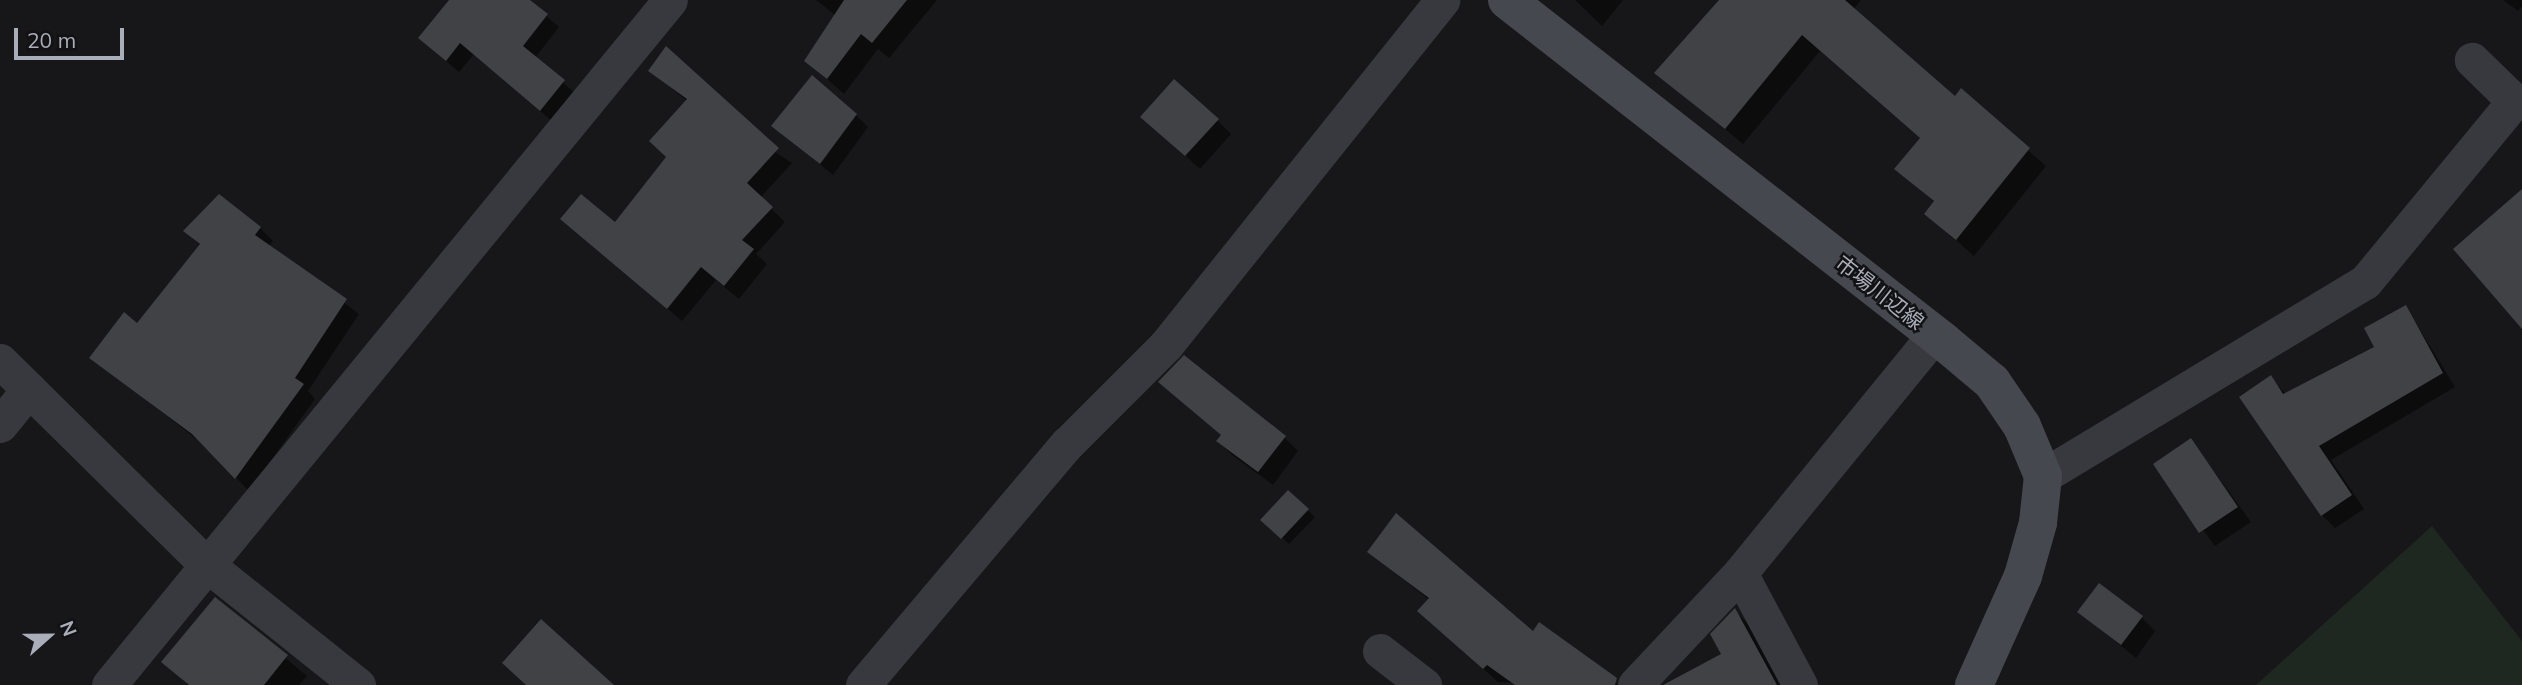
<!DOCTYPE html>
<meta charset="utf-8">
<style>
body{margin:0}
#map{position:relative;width:2522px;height:685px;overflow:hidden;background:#171719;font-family:Mulish,"Noto Sans JP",sans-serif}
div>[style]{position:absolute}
.green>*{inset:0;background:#1f2820}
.shadow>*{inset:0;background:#0007}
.building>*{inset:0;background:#414246}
.minor>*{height:35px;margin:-17.5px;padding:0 17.5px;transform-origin:17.5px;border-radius:17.5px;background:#38393f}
.secondary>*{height:38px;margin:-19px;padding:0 19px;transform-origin:19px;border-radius:19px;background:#46484f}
span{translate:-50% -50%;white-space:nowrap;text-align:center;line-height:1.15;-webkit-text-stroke:5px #121214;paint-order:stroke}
.street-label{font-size:21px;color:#a9aeba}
.north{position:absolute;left:14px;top:601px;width:70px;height:70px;-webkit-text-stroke:5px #121214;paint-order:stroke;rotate:69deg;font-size:19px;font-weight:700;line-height:28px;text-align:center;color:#a9aeba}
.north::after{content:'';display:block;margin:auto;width:24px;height:32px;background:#a9aeba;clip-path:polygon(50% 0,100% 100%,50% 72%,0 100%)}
.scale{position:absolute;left:14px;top:28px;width:110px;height:32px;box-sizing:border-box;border:4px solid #a9aeba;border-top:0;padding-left:9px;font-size:21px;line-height:24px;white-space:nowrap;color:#a9aeba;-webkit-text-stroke:5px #121214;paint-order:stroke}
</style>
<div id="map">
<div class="green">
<div style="clip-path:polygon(2432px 526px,2522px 641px,2522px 685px,2256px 685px)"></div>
</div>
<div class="shadow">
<div style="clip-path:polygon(454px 0,528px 0,559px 27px,535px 58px,576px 94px,553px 122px,474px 54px,459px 72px,433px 50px)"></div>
<div style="clip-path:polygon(816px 0,937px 0,889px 58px,878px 49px,844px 94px,807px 61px,835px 15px)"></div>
<div style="clip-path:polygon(1575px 0,1623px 0,1602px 26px)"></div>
<div style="clip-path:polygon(1721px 0,1861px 0,1853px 10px,1955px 98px,1961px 91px,2046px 166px,1974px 256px,1927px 214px,1935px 203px,1897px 169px,1921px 139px,1820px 51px,1743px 144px,1657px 73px)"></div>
<div style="clip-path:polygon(2503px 0,2522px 0,2522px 6px,2518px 11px)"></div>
<div style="clip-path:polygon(651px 71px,792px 163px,760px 198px,785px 222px,756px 254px,767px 264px,739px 299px,716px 280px,682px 321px,563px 219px,615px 224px,668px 157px,687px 101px)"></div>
<div style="clip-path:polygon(856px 115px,868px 127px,833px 175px,773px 126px)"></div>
<div style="clip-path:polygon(1217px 120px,1231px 134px,1200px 169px,1157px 130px)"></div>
<div style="clip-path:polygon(260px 228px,273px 241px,269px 246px,359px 314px,308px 391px,315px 399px,249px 491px,205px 446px,92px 357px,137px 325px,201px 246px,185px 231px)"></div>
<div style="clip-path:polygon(2406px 307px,2455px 387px,2331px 460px,2364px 509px,2335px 528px,2322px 515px,2270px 378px,2286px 394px,2376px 347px)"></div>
<div style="clip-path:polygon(1160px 382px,1284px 437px,1298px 451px,1273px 485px,1232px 455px,1218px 441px,1222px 436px)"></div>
<div style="clip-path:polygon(2191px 440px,2251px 522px,2215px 546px,2155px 464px)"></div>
<div style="clip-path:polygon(1289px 493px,1315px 517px,1289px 544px,1263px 520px)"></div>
<div style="clip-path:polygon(1369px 551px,1534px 633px,1618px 685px,1498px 682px,1434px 625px,1429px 600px)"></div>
<div style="clip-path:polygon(215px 599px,307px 676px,299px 685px,188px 685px,164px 662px)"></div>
<div style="clip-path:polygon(1735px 611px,1748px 624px,1782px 685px,1708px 685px,1698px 666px,1723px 655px)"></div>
<div style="clip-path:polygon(2079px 612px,2141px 617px,2155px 631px,2136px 658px)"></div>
</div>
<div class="building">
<div style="clip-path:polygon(449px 0,530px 0,548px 14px,523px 46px,565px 80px,540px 111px,460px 43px,446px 61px,418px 38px)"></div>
<div style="clip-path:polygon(844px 0,907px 0,872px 43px,861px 34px,827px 79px,804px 61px)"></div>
<div style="clip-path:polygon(1719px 0,1845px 0,1955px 96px,1961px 88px,2030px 148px,1956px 240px,1924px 214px,1934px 201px,1894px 169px,1920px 138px,1802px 35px,1725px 129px,1654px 73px)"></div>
<div style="clip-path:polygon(666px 46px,779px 148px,747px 183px,773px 207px,742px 240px,754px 249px,724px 286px,701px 267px,667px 309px,560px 219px,581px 194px,615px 222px,666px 157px,649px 141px,687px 99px,648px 71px)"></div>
<div style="clip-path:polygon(812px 75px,857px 114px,820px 164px,771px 126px)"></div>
<div style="clip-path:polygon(1174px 79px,1219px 119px,1185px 156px,1140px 117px)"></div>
<div style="clip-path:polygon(2522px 189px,2522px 329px,2453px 249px)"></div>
<div style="clip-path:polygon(219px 194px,261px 227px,255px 235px,347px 299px,295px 378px,304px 384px,235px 479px,192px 434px,89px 358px,124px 312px,137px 323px,200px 244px,183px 231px)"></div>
<div style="clip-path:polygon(2406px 305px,2443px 373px,2319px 446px,2352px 495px,2321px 516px,2239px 397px,2271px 375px,2283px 394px,2374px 347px,2364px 328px)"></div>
<div style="clip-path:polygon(1184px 355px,1286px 436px,1258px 472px,1216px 441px,1221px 435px,1158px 382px)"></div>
<div style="clip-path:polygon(2191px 438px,2238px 507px,2199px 533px,2153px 464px)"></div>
<div style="clip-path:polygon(1288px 490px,1309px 509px,1281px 539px,1260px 520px)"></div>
<div style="clip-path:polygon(1396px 513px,1533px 631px,1539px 622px,1617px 678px,1615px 685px,1515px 685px,1487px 665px,1483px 669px,1417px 611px,1429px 598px,1367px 552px)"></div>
<div style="clip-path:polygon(2099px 583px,2143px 616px,2121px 645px,2077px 612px)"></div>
<div style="clip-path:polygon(215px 597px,288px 655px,264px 685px,189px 685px,161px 662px)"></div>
<div style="clip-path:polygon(1735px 608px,1777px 685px,1663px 685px,1721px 654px,1710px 634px)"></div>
<div style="clip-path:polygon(541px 619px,614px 685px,526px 685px,502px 663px)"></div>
</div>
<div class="minor">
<div style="left:0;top:361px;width:288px;rotate:44.6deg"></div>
<div style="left:205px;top:563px;width:196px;rotate:38.6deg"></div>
<div style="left:0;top:425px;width:46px;rotate:-51.1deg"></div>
<div style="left:2043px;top:476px;width:376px;rotate:-31.1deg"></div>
<div style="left:2365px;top:282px;width:234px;rotate:-50.5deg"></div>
<div style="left:2514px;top:101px;width:59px;rotate:-135.7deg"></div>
<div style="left:1740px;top:573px;width:127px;rotate:61.8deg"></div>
<div style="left:1380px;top:651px;width:56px;rotate:37.7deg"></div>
<div style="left:109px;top:685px;width:885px;rotate:-50.68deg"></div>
<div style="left:863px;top:685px;width:316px;rotate:-49.8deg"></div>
<div style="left:1067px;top:444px;width:140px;rotate:-45deg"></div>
<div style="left:1166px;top:345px;width:442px;rotate:-51.3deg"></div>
<div style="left:1635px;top:685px;width:154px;rotate:-46.8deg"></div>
<div style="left:1740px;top:573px;width:308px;rotate:-50.8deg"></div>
</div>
<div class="secondary">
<div style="left:1507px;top:0;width:554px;rotate:38.03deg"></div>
<div style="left:1943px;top:341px;width:64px;rotate:39.9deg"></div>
<div style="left:1992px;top:382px;width:53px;rotate:55.7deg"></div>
<div style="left:2022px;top:426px;width:54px;rotate:67.2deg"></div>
<div style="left:2043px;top:476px;width:47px;rotate:96.1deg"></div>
<div style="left:2038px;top:523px;width:55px;rotate:105.8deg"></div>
<div style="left:2023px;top:576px;width:120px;rotate:114.2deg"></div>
</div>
<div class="street-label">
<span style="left:1880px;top:292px;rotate:38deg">市場川辺線</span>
</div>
<div class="north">N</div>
<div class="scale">20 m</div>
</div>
